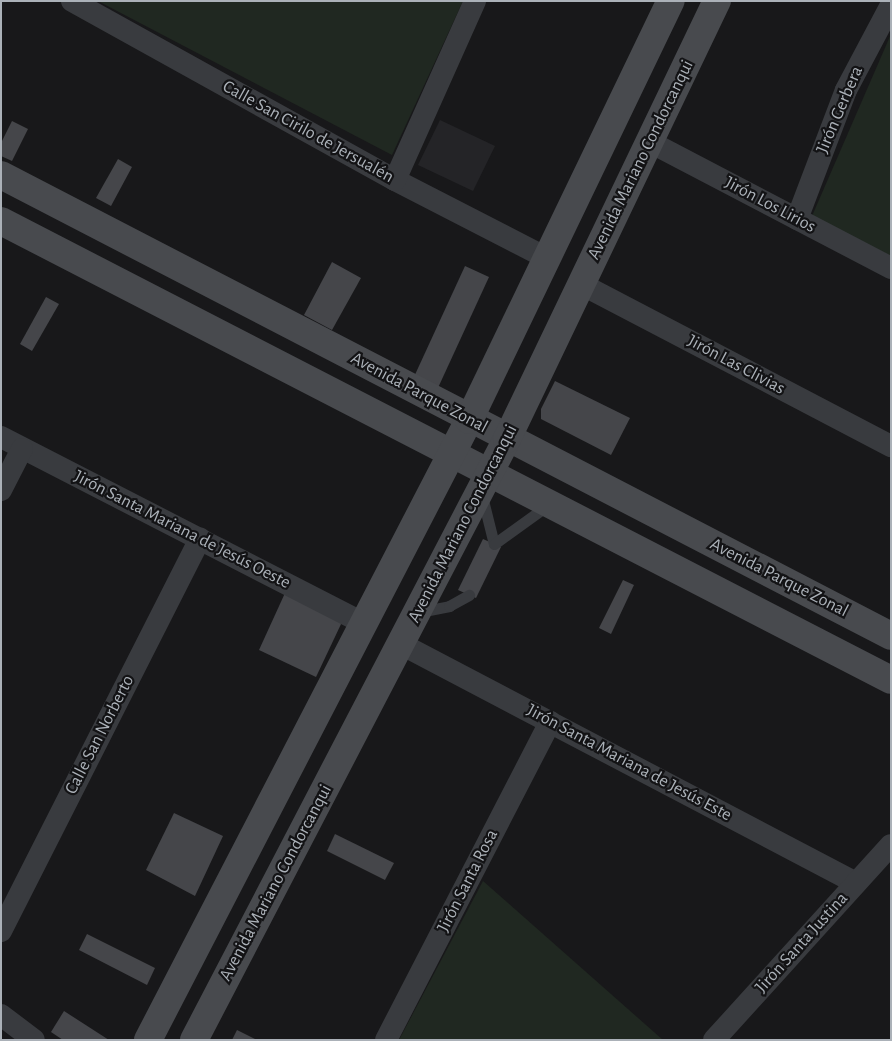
<!DOCTYPE html>
<meta charset="utf-8">
<style>
body{margin:0}
#map{position:relative;width:892px;height:1041px;overflow:hidden;background:#18181a;font-family:"Alegreya Sans",sans-serif}
div>[style]{position:absolute}
.built>*{inset:0;background:#242427}
.green>*{inset:0;background:#202821}
.building>*{inset:0;background:#45464a}
.lane>*{height:11px;margin:-5.5px;padding:0 5.5px;transform-origin:5.5px;border-radius:5.5px;background:#393b3f}
.street>*{height:22px;margin:-11px;padding:0 11px;transform-origin:11px;border-radius:11px;background:#393b3f}
.secondary>*{height:28px;margin:-14px;padding:0 14px;transform-origin:14px;border-radius:14px;background:#484a4e}
span{translate:-50% -50%;white-space:nowrap;text-align:center;line-height:1.15;-webkit-text-stroke:4.5px #131315;paint-order:stroke}
.street-label{font-size:18px;color:#abb1b8}
.frame{position:absolute;inset:0;border:2px solid #abb1b8;pointer-events:none}
</style>
<div id="map">
<div class="built">
<div style="clip-path:polygon(440px 120px,495px 146px,473px 191px,418px 165px)"></div>
</div>
<div class="green">
<div style="clip-path:polygon(98px 1px,463px 1px,392px 155px)"></div>
<div style="clip-path:polygon(891px 34px,891px 256px,812px 216px)"></div>
<div style="clip-path:polygon(483px 881px,663px 1040px,399px 1040px)"></div>
</div>
<div class="building">
<div style="clip-path:polygon(12px 121px,28px 129px,12px 161px,1px 156px,1px 143px)"></div>
<div style="clip-path:polygon(118px 159px,132px 167px,111px 206px,96px 198px)"></div>
<div style="clip-path:polygon(332px 262px,361px 278px,332px 330px,304px 315px)"></div>
<div style="clip-path:polygon(465px 266px,489px 277px,437px 390px,413px 379px)"></div>
<div style="clip-path:polygon(46px 297px,59px 304px,32px 351px,20px 344px)"></div>
<div style="clip-path:polygon(555px 381px,630px 418px,611px 455px,541px 419px,541px 409px)"></div>
<div style="clip-path:polygon(483px 539px,501px 547px,476px 598px,458px 590px)"></div>
<div style="clip-path:polygon(623px 580px,634px 585px,611px 634px,599px 628px)"></div>
<div style="clip-path:polygon(285px 593px,342px 622px,316px 677px,259px 650px)"></div>
<div style="clip-path:polygon(174px 813px,223px 836px,195px 896px,146px 870px)"></div>
<div style="clip-path:polygon(335px 834px,394px 863px,385px 880px,327px 851px)"></div>
<div style="clip-path:polygon(87px 934px,155px 968px,147px 985px,79px 950px)"></div>
<div style="clip-path:polygon(64px 1011px,109px 1040px,63px 1040px,51px 1032px)"></div>
<div style="clip-path:polygon(237px 1030px,257px 1040px,232px 1040px)"></div>
</div>
<div class="lane">
<div style="left:482px;top:496px;width:49px;rotate:76deg"></div>
<div style="left:494px;top:544px;width:67px;rotate:-35.8deg"></div>
<div style="left:419px;top:612px;width:31px;rotate:-11deg"></div>
<div style="left:449px;top:606px;width:23px;rotate:-29deg"></div>
</div>
<div class="street">
<div style="left:72px;top:1px;width:369px;rotate:29deg"></div>
<div style="left:395px;top:180px;width:171px;rotate:27.2deg"></div>
<div style="left:650px;top:142px;width:272px;rotate:27.6deg"></div>
<div style="left:395px;top:180px;width:196px;rotate:-65.9deg"></div>
<div style="left:797px;top:219px;width:138px;rotate:-69.2deg"></div>
<div style="left:846px;top:90px;width:96px;rotate:-62.1deg"></div>
<div style="left:581px;top:284px;width:350px;rotate:27.6deg"></div>
<div style="left:1px;top:437px;width:407px;rotate:27.2deg"></div>
<div style="left:1px;top:490px;width:46px;rotate:-62.9deg"></div>
<div style="left:401px;top:644px;width:514px;rotate:27.71deg"></div>
<div style="left:1px;top:931px;width:440px;rotate:-63.1deg"></div>
<div style="left:1px;top:1015px;width:41px;rotate:37.1deg"></div>
<div style="left:386px;top:1040px;width:358px;rotate:-62.7deg"></div>
<div style="left:714px;top:1040px;width:263px;rotate:-47.8deg"></div>
</div>
<div class="secondary">
<div style="left:1px;top:175px;width:1002px;rotate:27.38deg"></div>
<div style="left:1px;top:221px;width:1001px;rotate:27.28deg"></div>
<div style="left:148px;top:1040px;width:698px;rotate:-62.63deg"></div>
<div style="left:469px;top:420px;width:465px;rotate:-64.3deg"></div>
<div style="left:194px;top:1040px;width:678px;rotate:-62.49deg"></div>
<div style="left:507px;top:439px;width:486px;rotate:-64.4deg"></div>
</div>
<div class="street-label">
<span style="left:840px;top:110px;rotate:-67deg">Jirón Gerbera</span>
<span style="left:308px;top:132px;rotate:29deg">Calle San Cirilo de Jersualén</span>
<span style="left:641px;top:160px;rotate:-64deg">Avenida Mariano Condorcanqui</span>
<span style="left:770px;top:205px;rotate:28deg">Jirón Los Lirios</span>
<span style="left:736px;top:365px;rotate:28deg">Jirón Las Clivias</span>
<span style="left:419px;top:393px;rotate:28deg">Avenida Parque Zonal</span>
<span style="left:463px;top:524px;rotate:-63deg">Avenida Mariano Condorcanqui</span>
<span style="left:182px;top:530px;rotate:27deg">Jirón Santa Mariana de Jesús Oeste</span>
<span style="left:779px;top:578px;rotate:27deg">Avenida Parque Zonal</span>
<span style="left:100px;top:735px;rotate:-63deg">Calle San Norberto</span>
<span style="left:629px;top:763px;rotate:28deg">Jirón Santa Mariana de Jesús Este</span>
<span style="left:468px;top:881px;rotate:-63deg">Jirón Santa Rosa</span>
<span style="left:276px;top:883px;rotate:-62deg">Avenida Mariano Condorcanqui</span>
<span style="left:802px;top:943px;rotate:-48deg">Jirón Santa Justina</span>
</div>
<div class="frame"></div>
</div>
